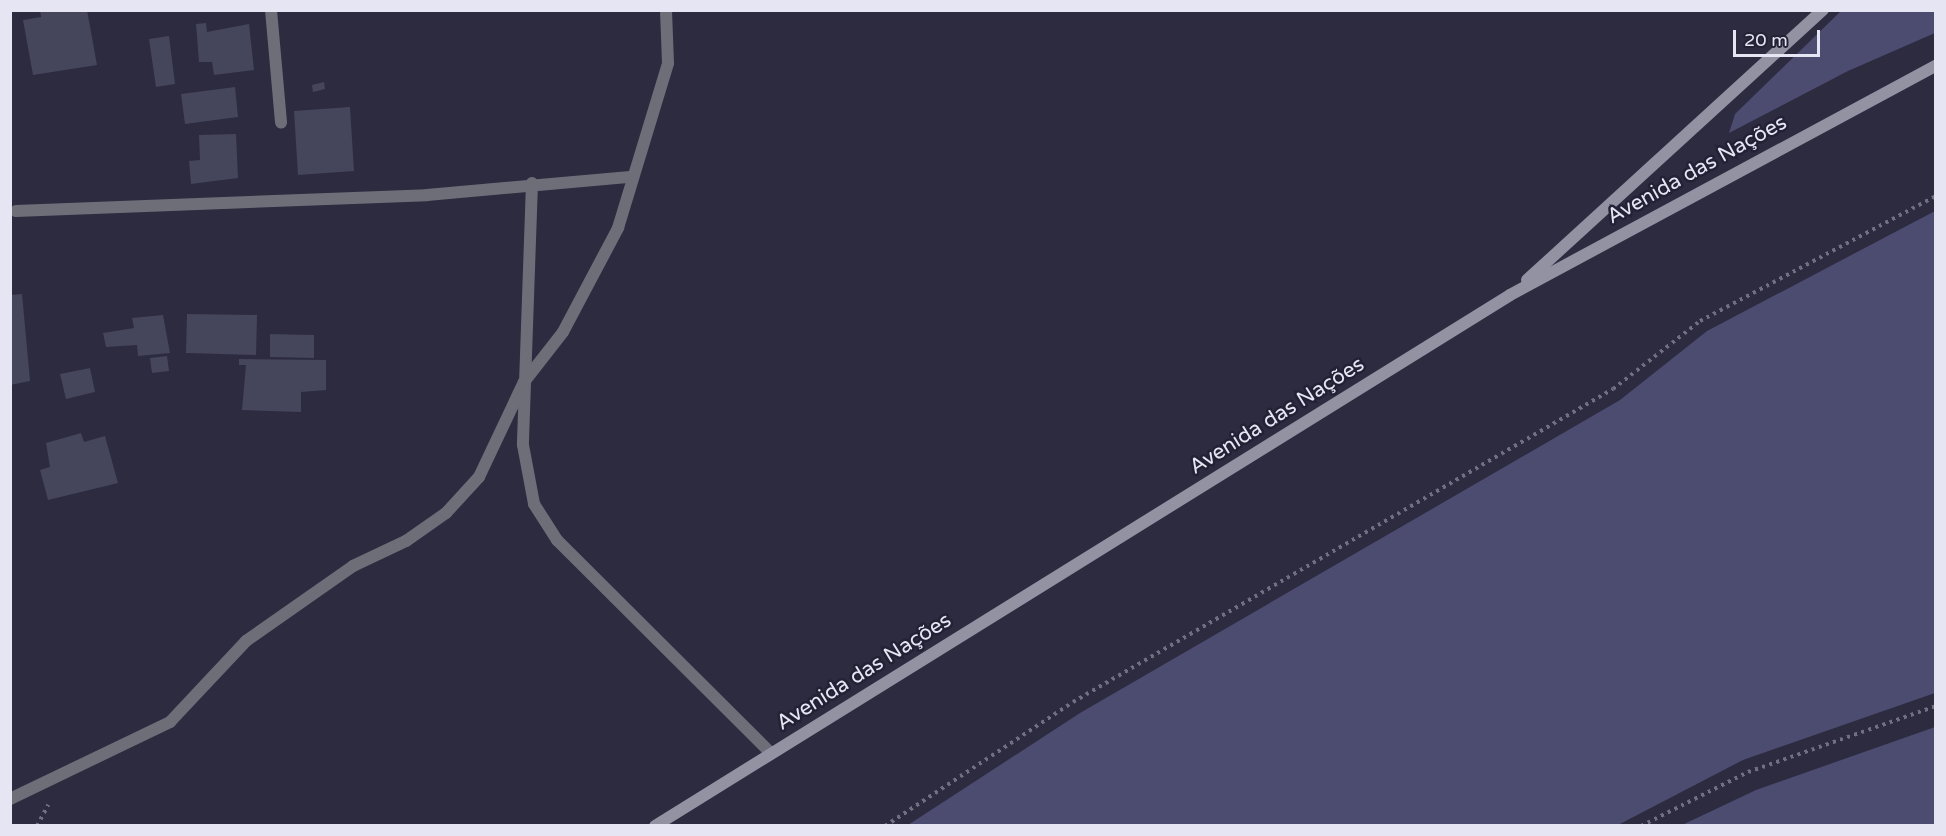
<!DOCTYPE html>
<meta charset="utf-8">
<style>
body{margin:0}
#map{position:relative;width:1946px;height:836px;overflow:hidden;background:#2c2b40;font-family:"Varela Round",sans-serif}
div>[style]{position:absolute}
.green>*{inset:0;background:#4c4b70}
.building>*{inset:0;background:#45455b}
.path>*{height:4px;margin-top:-2px;transform-origin:0;background:repeating-linear-gradient(90deg,#717082 0 3px,transparent 0 7.5px)}
.minor>*{height:12px;margin:-6px;padding:0 6px;transform-origin:6px;border-radius:6px;background:#6e6e79}
.secondary>*{height:12px;margin:-6px;padding:0 6px;transform-origin:6px;border-radius:6px;background:#9292a3}
span{translate:-50% -50%;white-space:nowrap;text-align:center;line-height:1.15;-webkit-text-stroke:5px #222135;paint-order:stroke}
.street-label{font-size:21px;color:#e5e5f3}
.frame{position:absolute;inset:0;border:12px solid #e5e5f3;pointer-events:none}
.scale{position:absolute;left:1733px;top:30px;width:87px;height:27px;box-sizing:border-box;border:3px solid #e5e5f3;border-top:0;padding-left:8px;font-size:18px;line-height:21px;white-space:nowrap;color:#e5e5f3;-webkit-text-stroke:4px #222135;paint-order:stroke}
</style>
<div id="map">
<div class="green">
<div style="clip-path:polygon(1842px 10px,1935px 11px,1935px 33px,1848px 71px,1729px 133px,1735px 114px)"></div>
<div style="clip-path:polygon(1935px 211px,1935px 693px,1743px 760px,1618px 825px,908px 825px,1080px 713px,1620px 400px,1707px 331px)"></div>
<div style="clip-path:polygon(1935px 727px,1935px 825px,1682px 825px,1756px 790px)"></div>
</div>
<div class="building">
<div style="clip-path:polygon(40px 10px,87px 10px,97px 65px,33px 75px,23px 20px,41px 17px)"></div>
<div style="clip-path:polygon(206px 23px,207px 32px,249px 24px,254px 70px,214px 75px,212px 62px,199px 62px,196px 24px)"></div>
<div style="clip-path:polygon(169px 36px,175px 84px,156px 87px,149px 39px)"></div>
<div style="clip-path:polygon(324px 82px,325px 89px,313px 92px,312px 85px)"></div>
<div style="clip-path:polygon(235px 87px,238px 117px,185px 124px,181px 94px)"></div>
<div style="clip-path:polygon(350px 107px,354px 171px,298px 175px,294px 111px)"></div>
<div style="clip-path:polygon(236px 134px,238px 178px,191px 184px,189px 161px,200px 160px,199px 135px)"></div>
<div style="clip-path:polygon(22px 294px,30px 381px,10px 385px,10px 295px)"></div>
<div style="clip-path:polygon(187px 314px,257px 315px,256px 355px,186px 353px)"></div>
<div style="clip-path:polygon(163px 315px,170px 353px,138px 356px,137px 345px,106px 347px,103px 333px,134px 328px,132px 318px)"></div>
<div style="clip-path:polygon(270px 334px,314px 335px,314px 358px,270px 357px)"></div>
<div style="clip-path:polygon(167px 356px,169px 371px,152px 373px,150px 358px)"></div>
<div style="clip-path:polygon(239px 359px,326px 360px,326px 390px,301px 392px,301px 412px,242px 410px,246px 365px,239px 365px)"></div>
<div style="clip-path:polygon(90px 368px,95px 392px,66px 399px,60px 374px)"></div>
<div style="clip-path:polygon(81px 433px,84px 442px,105px 436px,118px 483px,48px 500px,40px 470px,50px 467px,46px 443px)"></div>
</div>
<div class="path">
<div style="left:37px;top:826px;width:24px;rotate:-62deg"></div>
<div style="left:885px;top:826px;width:225px;rotate:-33.4deg"></div>
<div style="left:1073px;top:702px;width:624px;rotate:-30.1deg"></div>
<div style="left:1613px;top:389px;width:110px;rotate:-38deg"></div>
<div style="left:1700px;top:321px;width:267px;rotate:-27.9deg"></div>
<div style="left:1641px;top:826px;width:120px;rotate:-26.8deg"></div>
<div style="left:1748px;top:772px;width:199px;rotate:-19.3deg"></div>
</div>
<div class="minor">
<div style="left:271px;top:10px;width:113px;rotate:84.9deg"></div>
<div style="left:532px;top:183px;width:262px;rotate:92deg"></div>
<div style="left:523px;top:445px;width:60px;rotate:79.4deg"></div>
<div style="left:534px;top:504px;width:43px;rotate:57.4deg"></div>
<div style="left:557px;top:540px;width:302px;rotate:44.9deg"></div>
<div style="left:16px;top:211px;width:411px;rotate:-2.2deg"></div>
<div style="left:427px;top:195px;width:204px;rotate:-5.1deg"></div>
<div style="left:10px;top:799px;width:178px;rotate:-25.7deg"></div>
<div style="left:170px;top:722px;width:111px;rotate:-46.8deg"></div>
<div style="left:246px;top:641px;width:131px;rotate:-35deg"></div>
<div style="left:353px;top:566px;width:59px;rotate:-25.3deg"></div>
<div style="left:406px;top:541px;width:49px;rotate:-35deg"></div>
<div style="left:446px;top:513px;width:49px;rotate:-47.5deg"></div>
<div style="left:479px;top:477px;width:105px;rotate:-64.7deg"></div>
<div style="left:524px;top:382px;width:63px;rotate:-52deg"></div>
<div style="left:563px;top:332px;width:118px;rotate:-62.1deg"></div>
<div style="left:618px;top:228px;width:172px;rotate:-73.1deg"></div>
<div style="left:668px;top:63px;width:53px;rotate:-92.2deg"></div>
</div>
<div class="secondary">
<div style="left:1527px;top:280px;width:401px;rotate:-42.4deg"></div>
<div style="left:655px;top:826px;width:1006px;rotate:-31.84deg"></div>
<div style="left:1510px;top:295px;width:484px;rotate:-28.3deg"></div>
</div>
<div class="street-label">
<span style="left:1697px;top:170px;rotate:-29deg">Avenida das Nações</span>
<span style="left:1277px;top:416px;rotate:-32deg">Avenida das Nações</span>
<span style="left:864px;top:672px;rotate:-32deg">Avenida das Nações</span>
</div>
<div class="frame"></div>
<div class="scale">20 m</div>
</div>
